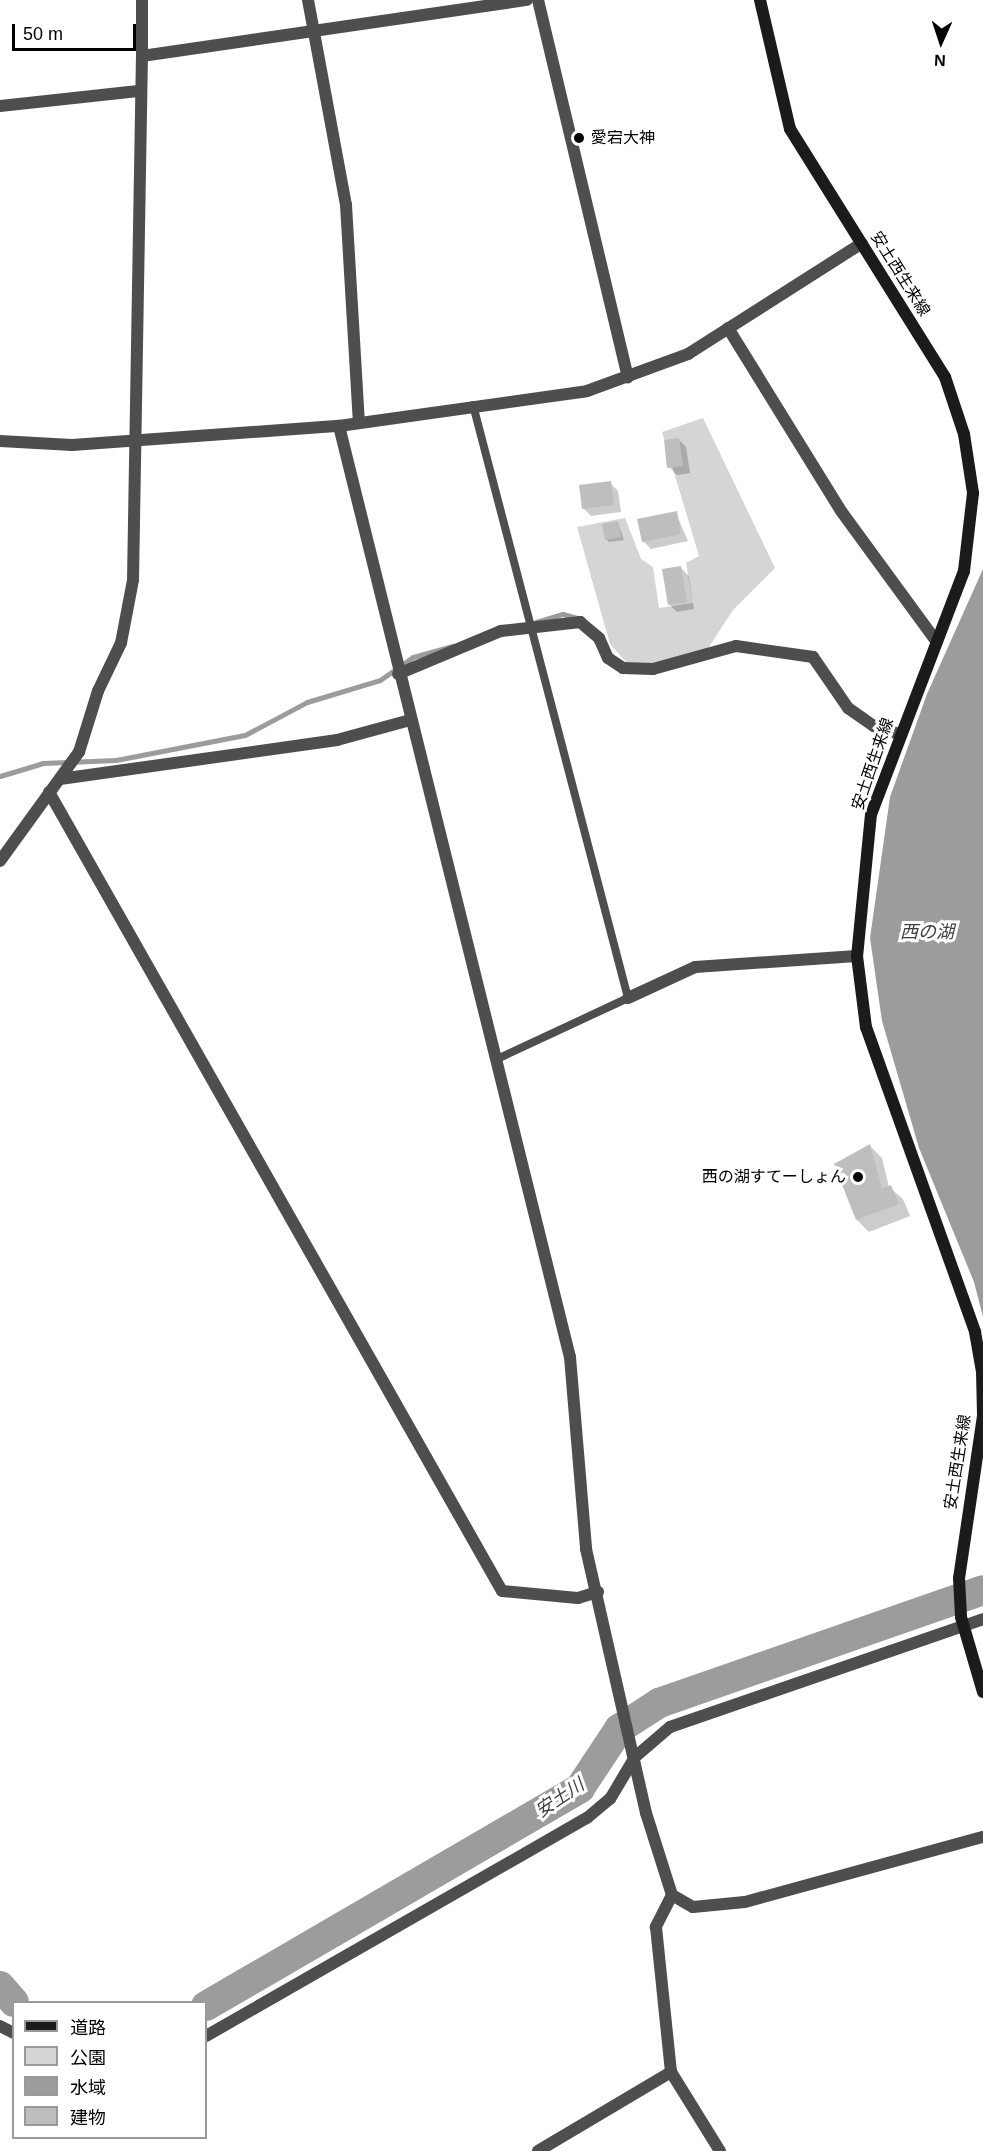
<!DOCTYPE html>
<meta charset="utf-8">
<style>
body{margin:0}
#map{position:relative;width:983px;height:2151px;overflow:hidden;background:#fff;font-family:Arial,"Noto Sans JP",sans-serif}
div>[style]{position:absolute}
.green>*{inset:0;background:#d5d5d5}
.water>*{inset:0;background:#9c9c9c}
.shadow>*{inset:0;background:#0003}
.stream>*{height:5px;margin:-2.5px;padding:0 2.5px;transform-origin:2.5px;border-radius:2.5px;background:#9c9c9c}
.river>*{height:30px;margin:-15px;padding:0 15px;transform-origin:15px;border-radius:15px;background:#9c9c9c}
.building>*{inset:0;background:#bebebe}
.lane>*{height:8px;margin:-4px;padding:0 4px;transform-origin:4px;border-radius:4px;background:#4e4e4e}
.street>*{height:12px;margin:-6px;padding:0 6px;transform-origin:6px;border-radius:6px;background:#4e4e4e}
.secondary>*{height:12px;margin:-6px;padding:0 6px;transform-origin:6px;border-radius:6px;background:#1b1b1b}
.dots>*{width:16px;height:16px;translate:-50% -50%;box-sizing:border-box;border:3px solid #fff;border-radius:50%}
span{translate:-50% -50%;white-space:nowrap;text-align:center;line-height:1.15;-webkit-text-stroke:6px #fff;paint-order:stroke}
.poi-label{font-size:16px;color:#000}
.left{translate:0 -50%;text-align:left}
.right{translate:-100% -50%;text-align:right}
.street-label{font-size:16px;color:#000}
.water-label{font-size:18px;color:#3d3d3d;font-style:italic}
.legend{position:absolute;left:12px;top:2001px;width:195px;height:138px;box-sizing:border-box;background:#fff;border:2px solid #999;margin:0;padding:8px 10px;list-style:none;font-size:18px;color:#000}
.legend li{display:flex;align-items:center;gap:12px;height:30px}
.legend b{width:30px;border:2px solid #999}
.north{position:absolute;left:911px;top:12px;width:60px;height:60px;-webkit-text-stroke:4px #fff;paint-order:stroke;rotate:183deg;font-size:16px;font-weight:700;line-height:24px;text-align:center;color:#000}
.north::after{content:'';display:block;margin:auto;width:21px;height:27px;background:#000;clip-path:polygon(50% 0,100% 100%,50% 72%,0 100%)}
.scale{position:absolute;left:12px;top:24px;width:124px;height:27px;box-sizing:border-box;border:3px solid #000;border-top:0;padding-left:8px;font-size:18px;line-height:21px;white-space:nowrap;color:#000;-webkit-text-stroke:4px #fff;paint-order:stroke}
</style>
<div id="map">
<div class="green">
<div style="clip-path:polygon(703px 418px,775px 568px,733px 610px,707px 650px,655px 664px,627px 663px,610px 644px,577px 527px,625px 518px,641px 559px,653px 567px,659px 608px,693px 603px,686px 563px,699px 556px,662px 432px)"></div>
</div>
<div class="water">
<div style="clip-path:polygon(983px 569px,983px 1317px,974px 1282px,919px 1148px,882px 1021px,870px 938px,890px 797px,927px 694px)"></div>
</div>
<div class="shadow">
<div style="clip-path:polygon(678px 439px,686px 447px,690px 473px,677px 475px,669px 467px)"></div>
<div style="clip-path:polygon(610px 483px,618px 491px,621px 512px,591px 516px,583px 508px)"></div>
<div style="clip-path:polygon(676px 513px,688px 541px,651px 549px,643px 541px)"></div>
<div style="clip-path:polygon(618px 523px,624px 540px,609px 542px,606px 539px)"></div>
<div style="clip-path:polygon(681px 568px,689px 576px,694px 609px,677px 612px,669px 604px)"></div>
<div style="clip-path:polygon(870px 1146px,882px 1158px,889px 1187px,903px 1199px,910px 1216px,869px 1232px,857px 1220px,836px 1164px)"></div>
</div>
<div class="stream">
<div style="left:536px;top:622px;width:28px;rotate:-17deg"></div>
<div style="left:563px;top:614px;width:19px;rotate:16deg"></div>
<div style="left:0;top:776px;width:45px;rotate:-16.8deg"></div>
<div style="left:43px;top:763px;width:73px;rotate:-2.4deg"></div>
<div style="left:116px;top:760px;width:131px;rotate:-11deg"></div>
<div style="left:245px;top:735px;width:70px;rotate:-28deg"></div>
<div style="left:307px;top:702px;width:76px;rotate:-16.8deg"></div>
<div style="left:380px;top:680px;width:40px;rotate:-34.9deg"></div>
<div style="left:413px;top:657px;width:41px;rotate:-15.8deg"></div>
</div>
<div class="river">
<div style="left:0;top:1986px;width:21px;rotate:49deg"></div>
<div style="left:206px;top:2006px;width:433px;rotate:-30.2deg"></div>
<div style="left:580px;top:1788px;width:71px;rotate:-56.5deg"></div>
<div style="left:619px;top:1729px;width:48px;rotate:-33deg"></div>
<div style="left:659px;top:1703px;width:343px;rotate:-19.2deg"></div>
</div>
<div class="building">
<div style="clip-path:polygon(679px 438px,683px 466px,667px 468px,664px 440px)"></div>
<div style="clip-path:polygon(611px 481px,614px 505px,582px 509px,579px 485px)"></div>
<div style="clip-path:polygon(677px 511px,681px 534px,642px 542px,637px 519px)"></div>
<div style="clip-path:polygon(618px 521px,621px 537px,605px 540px,602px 524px)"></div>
<div style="clip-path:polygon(681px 566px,687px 602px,668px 605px,662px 569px)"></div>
<div style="clip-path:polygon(870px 1144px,882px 1189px,891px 1185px,899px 1204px,856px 1220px,834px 1164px)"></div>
</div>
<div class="lane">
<div style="left:473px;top:405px;width:613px;rotate:75.35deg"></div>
<div style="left:628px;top:998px;width:147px;rotate:155deg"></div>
</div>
<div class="street">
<div style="left:308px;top:0;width:208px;rotate:79.5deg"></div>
<div style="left:346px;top:205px;width:217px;rotate:86.6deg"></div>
<div style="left:538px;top:0;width:388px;rotate:76.6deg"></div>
<div style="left:142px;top:56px;width:56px;rotate:-90deg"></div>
<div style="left:0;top:106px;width:139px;rotate:-6.2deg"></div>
<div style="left:728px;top:328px;width:215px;rotate:58.3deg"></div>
<div style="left:841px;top:511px;width:161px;rotate:53.8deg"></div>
<div style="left:339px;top:426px;width:959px;rotate:76.07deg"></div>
<div style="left:570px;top:1357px;width:193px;rotate:85.2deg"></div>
<div style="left:586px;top:1549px;width:271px;rotate:77.2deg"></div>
<div style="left:646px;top:1813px;width:86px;rotate:72.4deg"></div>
<div style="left:672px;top:1895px;width:36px;rotate:117deg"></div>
<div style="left:656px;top:1927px;width:146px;rotate:84.1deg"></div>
<div style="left:671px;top:2072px;width:93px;rotate:58.2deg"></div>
<div style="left:0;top:441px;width:72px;rotate:3.2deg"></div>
<div style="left:72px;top:445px;width:268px;rotate:-4.1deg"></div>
<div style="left:339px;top:426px;width:250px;rotate:-8deg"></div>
<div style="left:587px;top:391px;width:108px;rotate:-20.1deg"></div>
<div style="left:688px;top:354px;width:206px;rotate:-32.5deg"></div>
<div style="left:398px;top:674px;width:112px;rotate:-22.7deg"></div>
<div style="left:501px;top:631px;width:80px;rotate:-6.5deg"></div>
<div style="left:580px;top:622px;width:25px;rotate:40deg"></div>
<div style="left:599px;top:638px;width:22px;rotate:66deg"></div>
<div style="left:608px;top:658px;width:18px;rotate:34deg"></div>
<div style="left:623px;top:668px;width:30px;rotate:2deg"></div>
<div style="left:653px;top:669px;width:86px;rotate:-15.5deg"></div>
<div style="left:736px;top:646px;width:78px;rotate:8.1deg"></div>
<div style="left:813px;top:657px;width:62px;rotate:55.5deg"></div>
<div style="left:848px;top:708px;width:32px;rotate:35deg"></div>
<div style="left:874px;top:726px;width:26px;rotate:18deg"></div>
<div style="left:60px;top:779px;width:280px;rotate:-8deg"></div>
<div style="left:337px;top:740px;width:76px;rotate:-15.3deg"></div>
<div style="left:49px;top:792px;width:918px;rotate:60.45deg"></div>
<div style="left:502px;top:1591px;width:76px;rotate:5.3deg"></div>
<div style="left:578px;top:1598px;width:21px;rotate:-17deg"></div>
<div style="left:0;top:861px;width:135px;rotate:-54.1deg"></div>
<div style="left:79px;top:752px;width:64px;rotate:-72.7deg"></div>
<div style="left:98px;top:691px;width:53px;rotate:-64.4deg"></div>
<div style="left:121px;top:643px;width:64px;rotate:-79.2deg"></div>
<div style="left:133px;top:580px;width:524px;rotate:-89.02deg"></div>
<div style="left:142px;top:56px;width:389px;rotate:-8.3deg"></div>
<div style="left:628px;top:998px;width:74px;rotate:-24.8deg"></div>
<div style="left:695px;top:967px;width:162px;rotate:-3.9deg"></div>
<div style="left:672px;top:1895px;width:24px;rotate:30deg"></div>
<div style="left:693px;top:1907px;width:52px;rotate:-5.5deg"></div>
<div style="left:745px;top:1902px;width:247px;rotate:-15.3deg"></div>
<div style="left:0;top:2026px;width:16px;rotate:27deg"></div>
<div style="left:206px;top:2036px;width:439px;rotate:-29.8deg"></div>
<div style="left:587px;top:1818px;width:30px;rotate:-40deg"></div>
<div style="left:610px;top:1799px;width:49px;rotate:-59.2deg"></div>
<div style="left:635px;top:1757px;width:46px;rotate:-40.6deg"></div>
<div style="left:670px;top:1727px;width:331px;rotate:-19deg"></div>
<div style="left:538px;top:2151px;width:155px;rotate:-30.7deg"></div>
</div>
<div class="secondary">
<div style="left:760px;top:0;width:132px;rotate:76.9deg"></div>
<div style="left:790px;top:129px;width:292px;rotate:58deg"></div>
<div style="left:945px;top:377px;width:60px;rotate:71.6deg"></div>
<div style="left:964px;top:434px;width:60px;rotate:81.3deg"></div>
<div style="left:973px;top:493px;width:79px;rotate:96.6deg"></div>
<div style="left:964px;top:571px;width:260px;rotate:110.9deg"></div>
<div style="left:871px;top:814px;width:143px;rotate:95.6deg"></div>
<div style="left:857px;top:956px;width:72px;rotate:82.8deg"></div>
<div style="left:866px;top:1027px;width:324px;rotate:70.3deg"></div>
<div style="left:975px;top:1332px;width:40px;rotate:80deg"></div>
<div style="left:982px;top:1371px;width:45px;rotate:88.7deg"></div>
<div style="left:983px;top:1416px;width:164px;rotate:98.4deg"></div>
<div style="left:959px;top:1578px;width:39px;rotate:87deg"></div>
<div style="left:961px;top:1617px;width:78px;rotate:73.7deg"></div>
</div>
<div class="dots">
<div style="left:579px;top:138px;background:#000"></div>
<div style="left:858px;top:1177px;background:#000"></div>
</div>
<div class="poi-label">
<span class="left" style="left:591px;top:138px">愛宕大神</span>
<span class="right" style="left:846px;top:1177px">西の湖すてーしょん</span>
</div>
<div class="street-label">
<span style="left:900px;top:274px;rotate:58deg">安土西生来線</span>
<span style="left:873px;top:764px;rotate:-71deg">安土西生来線</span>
<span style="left:958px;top:1462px;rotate:-81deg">安土西生来線</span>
</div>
<div class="water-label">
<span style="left:927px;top:932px">西の湖</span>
<span style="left:560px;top:1798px;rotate:-34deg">安土川</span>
</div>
<ul class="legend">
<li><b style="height:8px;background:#1b1b1b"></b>道路</li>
<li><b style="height:16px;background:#d5d5d5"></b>公園</li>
<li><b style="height:16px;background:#9c9c9c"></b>水域</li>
<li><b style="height:16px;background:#bebebe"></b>建物</li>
</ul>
<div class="north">N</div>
<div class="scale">50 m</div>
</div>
